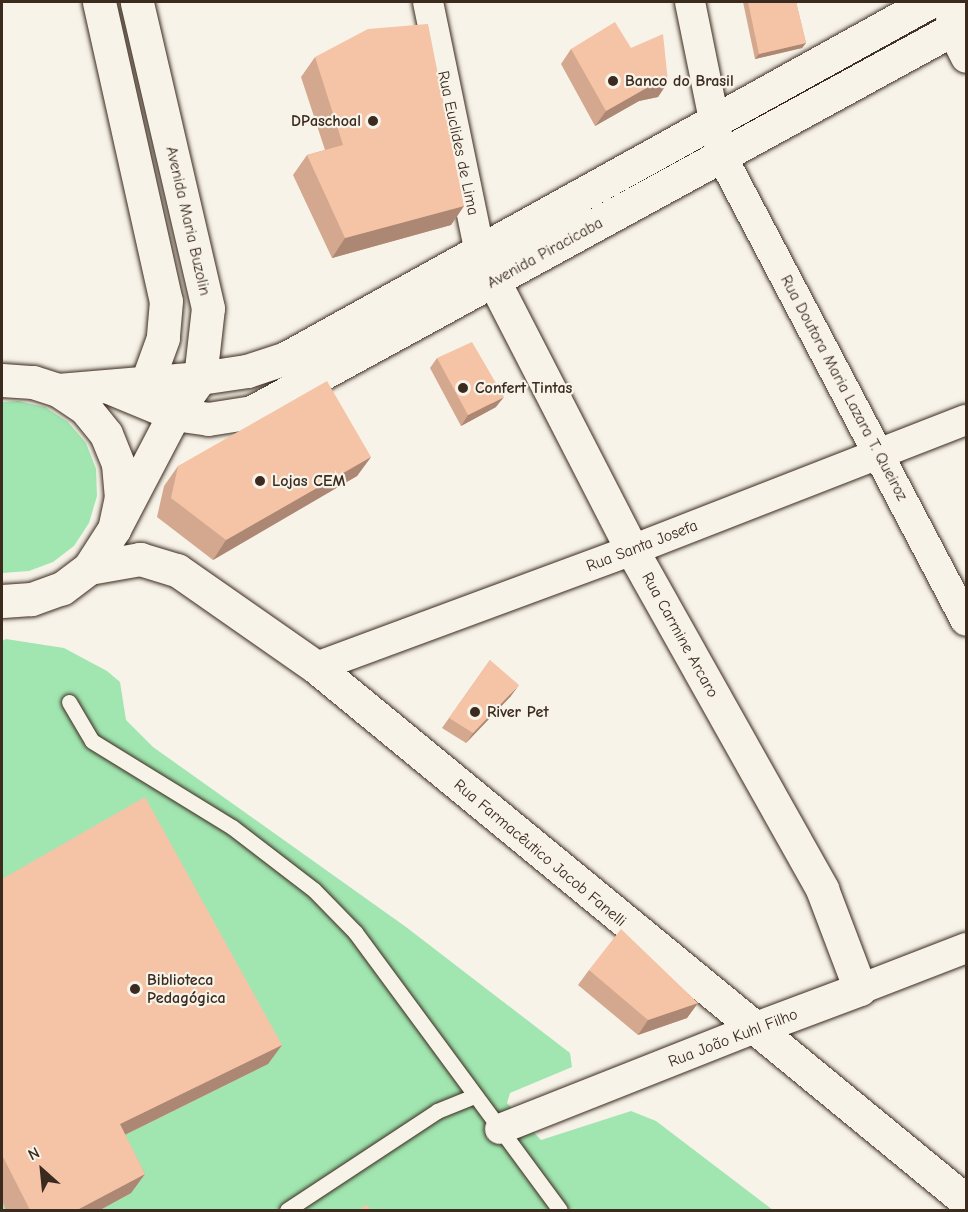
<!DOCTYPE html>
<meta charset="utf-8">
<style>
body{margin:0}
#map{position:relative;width:968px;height:1212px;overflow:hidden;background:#f7f3e8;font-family:"Comic Neue",sans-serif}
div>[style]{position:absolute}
.green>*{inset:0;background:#a1e6b1}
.roads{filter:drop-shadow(0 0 2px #3b2a1e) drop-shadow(0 0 2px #3b2a1e)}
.service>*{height:15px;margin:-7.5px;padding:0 7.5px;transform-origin:7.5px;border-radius:7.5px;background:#f7f3e8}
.minor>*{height:30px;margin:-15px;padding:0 15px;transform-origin:15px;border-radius:15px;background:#f7f3e8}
.secondary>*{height:33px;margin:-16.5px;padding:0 16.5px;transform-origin:16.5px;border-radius:16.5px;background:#f7f3e8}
.wall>*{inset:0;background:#d3a88e}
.shaded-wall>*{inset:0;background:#ac8874}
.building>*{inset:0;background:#f5c3a5}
.dots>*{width:16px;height:16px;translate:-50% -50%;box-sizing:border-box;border:3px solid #f7f3e8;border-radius:50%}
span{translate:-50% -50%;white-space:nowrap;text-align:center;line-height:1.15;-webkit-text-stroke:4.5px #f7f3e8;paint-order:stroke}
.poi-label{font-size:16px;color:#3b2a1e;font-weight:700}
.left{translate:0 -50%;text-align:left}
.right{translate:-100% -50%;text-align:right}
.street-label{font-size:16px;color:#3b2a1e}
.frame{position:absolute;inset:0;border:3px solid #3b2a1e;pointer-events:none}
.north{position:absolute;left:12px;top:1140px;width:60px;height:60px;-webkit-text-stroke:4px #f7f3e8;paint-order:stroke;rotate:333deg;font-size:16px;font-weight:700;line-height:24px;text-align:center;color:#3b2a1e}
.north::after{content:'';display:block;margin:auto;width:21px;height:27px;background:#3b2a1e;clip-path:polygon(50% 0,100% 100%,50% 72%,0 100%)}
</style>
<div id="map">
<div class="green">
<div style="clip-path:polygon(18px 401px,45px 407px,68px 422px,86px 443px,96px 469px,97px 496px,89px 523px,74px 546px,53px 562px,29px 571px,2px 573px,2px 402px)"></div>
<div style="clip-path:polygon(6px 639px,64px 648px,107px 671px,120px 682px,126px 720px,153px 747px,406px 927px,570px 1053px,572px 1067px,510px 1093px,507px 1103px,541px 1140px,631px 1111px,656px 1121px,773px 1210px,2px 1210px,2px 641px)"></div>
</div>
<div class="roads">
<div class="service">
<div style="left:69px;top:702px;width:45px;rotate:59.5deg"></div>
<div style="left:92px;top:741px;width:164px;rotate:31.6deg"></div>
<div style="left:232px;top:827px;width:103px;rotate:37.5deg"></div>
<div style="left:314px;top:890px;width:59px;rotate:45.7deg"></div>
<div style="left:355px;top:932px;width:345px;rotate:53.6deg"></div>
<div style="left:287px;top:1210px;width:180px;rotate:-33.4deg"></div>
<div style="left:437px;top:1111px;width:40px;rotate:-22deg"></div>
</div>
<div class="minor">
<div style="left:428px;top:2px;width:255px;rotate:78.3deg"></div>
<div style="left:690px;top:2px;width:156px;rotate:78.5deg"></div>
<div style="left:721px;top:155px;width:526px;rotate:62.27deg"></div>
<div style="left:950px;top:2px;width:28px;rotate:86deg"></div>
<div style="left:952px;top:30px;width:31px;rotate:63deg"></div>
<div style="left:316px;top:667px;width:337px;rotate:-20.3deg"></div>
<div style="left:632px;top:550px;width:358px;rotate:-21.3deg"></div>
<div style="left:860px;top:989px;width:114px;rotate:-21.1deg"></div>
<div style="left:500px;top:1129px;width:272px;rotate:-21.6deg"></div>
</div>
<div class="secondary">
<div style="left:99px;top:2px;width:306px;rotate:77.4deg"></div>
<div style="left:166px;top:301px;width:37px;rotate:95deg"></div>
<div style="left:163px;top:338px;width:47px;rotate:110deg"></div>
<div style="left:484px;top:262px;width:324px;rotate:62.8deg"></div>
<div style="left:632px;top:550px;width:389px;rotate:60.7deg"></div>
<div style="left:822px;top:889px;width:107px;rotate:69.2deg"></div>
<div style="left:860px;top:989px;width:114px;rotate:159.5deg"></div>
<div style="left:2px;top:380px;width:31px;rotate:4deg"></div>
<div style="left:33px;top:382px;width:26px;rotate:18deg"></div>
<div style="left:58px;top:390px;width:32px;rotate:34deg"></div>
<div style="left:85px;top:408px;width:33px;rotate:51deg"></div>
<div style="left:106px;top:434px;width:32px;rotate:68deg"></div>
<div style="left:118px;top:464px;width:33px;rotate:85deg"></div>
<div style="left:121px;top:497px;width:33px;rotate:102deg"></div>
<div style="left:114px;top:529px;width:46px;rotate:122.7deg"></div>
<div style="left:89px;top:568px;width:34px;rotate:143deg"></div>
<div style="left:62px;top:588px;width:33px;rotate:160deg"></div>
<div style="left:31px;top:599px;width:29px;rotate:176deg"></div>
<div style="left:111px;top:388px;width:68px;rotate:22.4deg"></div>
<div style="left:174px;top:414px;width:34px;rotate:8deg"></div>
<div style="left:208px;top:419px;width:45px;rotate:-9deg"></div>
<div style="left:252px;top:412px;width:814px;rotate:-28.64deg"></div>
<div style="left:58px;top:390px;width:143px;rotate:-4.8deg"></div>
<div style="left:200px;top:378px;width:48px;rotate:-8.5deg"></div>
<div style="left:247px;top:371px;width:41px;rotate:-18.4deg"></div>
<div style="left:286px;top:358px;width:735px;rotate:-28.97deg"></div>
<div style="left:114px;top:529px;width:130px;rotate:-62.4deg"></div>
<div style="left:174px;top:414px;width:44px;rotate:-54.2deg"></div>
<div style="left:200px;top:378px;width:70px;rotate:-83.5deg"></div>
<div style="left:208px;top:308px;width:314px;rotate:-103.1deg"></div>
<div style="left:89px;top:568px;width:52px;rotate:-10deg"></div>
<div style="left:140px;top:559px;width:39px;rotate:17deg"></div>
<div style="left:177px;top:570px;width:169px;rotate:34.9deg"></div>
<div style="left:316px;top:667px;width:841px;rotate:39.4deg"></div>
</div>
</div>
<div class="wall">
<div style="clip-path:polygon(743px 2px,796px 2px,806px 43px,802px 48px,755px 59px)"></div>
<div style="clip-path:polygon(631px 48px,668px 82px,658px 97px,639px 101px,595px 126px,561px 64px,571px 49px)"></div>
<div style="clip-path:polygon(315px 57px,464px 206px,451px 225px,332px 258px,293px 175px,307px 155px,325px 150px,301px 77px)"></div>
<div style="clip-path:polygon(437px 358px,496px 407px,461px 426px,430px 368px)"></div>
<div style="clip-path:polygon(371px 457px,357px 476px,213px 560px,157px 517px,164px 486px,178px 466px)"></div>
<div style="clip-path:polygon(490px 660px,511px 696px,466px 743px,442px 728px)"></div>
<div style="clip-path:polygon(2px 879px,282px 1045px,268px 1064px,125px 1135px,145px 1174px,131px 1193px,100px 1210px,6px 1210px,2px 1201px)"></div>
<div style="clip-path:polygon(589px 970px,698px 1003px,687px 1018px,638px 1035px,578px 985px)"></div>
</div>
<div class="shaded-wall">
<div style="clip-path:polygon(806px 43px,802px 48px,755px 59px,759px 54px)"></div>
<div style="clip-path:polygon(668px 82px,658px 97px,639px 101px,595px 126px,606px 111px,650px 86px)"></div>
<div style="clip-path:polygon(464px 206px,451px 225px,332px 258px,345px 238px)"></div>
<div style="clip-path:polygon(504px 397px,496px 407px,461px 426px,468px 415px)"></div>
<div style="clip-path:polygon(371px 457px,357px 476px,213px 560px,226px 540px)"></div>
<div style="clip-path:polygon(519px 685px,511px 696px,466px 743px,473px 733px)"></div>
<div style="clip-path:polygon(698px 1003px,687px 1018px,638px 1035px,648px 1020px)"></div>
<div style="clip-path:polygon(282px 1045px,268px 1064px,106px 1144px,120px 1124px)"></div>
<div style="clip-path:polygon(145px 1174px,131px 1193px,100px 1210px,77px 1210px)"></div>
</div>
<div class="building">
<div style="clip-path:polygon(748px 2px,796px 2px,806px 43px,759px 54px)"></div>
<div style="clip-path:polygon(615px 22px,631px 48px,663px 34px,668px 82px,650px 86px,606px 111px,571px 49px)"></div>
<div style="clip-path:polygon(428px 24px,464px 206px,345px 238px,307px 155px,343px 145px,315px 57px,368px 29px)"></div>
<div style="clip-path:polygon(472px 342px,504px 397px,468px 415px,437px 358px)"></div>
<div style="clip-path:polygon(327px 381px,371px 457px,226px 540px,171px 498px,178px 466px)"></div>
<div style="clip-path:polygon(490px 660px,519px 685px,473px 733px,449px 718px)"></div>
<div style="clip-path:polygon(145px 797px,282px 1045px,120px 1124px,145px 1174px,77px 1210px,30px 1210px,2px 1155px,2px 879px)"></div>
<div style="clip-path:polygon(621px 929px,698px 1003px,648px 1020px,589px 970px)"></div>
<div style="clip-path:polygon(367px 1205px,371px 1210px,358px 1210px)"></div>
</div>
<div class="dots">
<div style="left:613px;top:81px;background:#3b2a1e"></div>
<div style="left:373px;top:121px;background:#3b2a1e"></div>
<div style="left:463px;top:388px;background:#3b2a1e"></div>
<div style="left:260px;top:481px;background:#3b2a1e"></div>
<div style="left:475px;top:712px;background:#3b2a1e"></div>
<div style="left:135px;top:989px;background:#3b2a1e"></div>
</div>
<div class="poi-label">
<span class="left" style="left:625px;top:81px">Banco do Brasil</span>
<span class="right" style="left:361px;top:121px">DPaschoal</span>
<span class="left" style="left:475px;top:388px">Confert Tintas</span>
<span class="left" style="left:272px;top:481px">Lojas CEM</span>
<span class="left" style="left:487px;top:712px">River Pet</span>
<span class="left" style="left:147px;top:989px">Biblioteca<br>Pedagógica</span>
</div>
<div class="street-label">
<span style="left:458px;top:143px;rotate:78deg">Rua Euclides de Lima</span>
<span style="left:188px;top:221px;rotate:77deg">Avenida Maria Buzolin</span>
<span style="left:545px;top:253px;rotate:-29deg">Avenida Piracicaba</span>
<span style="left:844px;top:388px;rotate:62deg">Rua Doutora Maria Lazara T. Queiroz</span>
<span style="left:642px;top:546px;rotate:-21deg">Rua Santa Josefa</span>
<span style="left:680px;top:635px;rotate:61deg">Rua Carmine Arcaro</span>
<span style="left:540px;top:853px;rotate:40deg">Rua Farmacêutico Jacob Fanelli</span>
<span style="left:733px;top:1038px;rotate:-21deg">Rua João Kuhl Filho</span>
</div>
<div class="frame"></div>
<div class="north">N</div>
</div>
